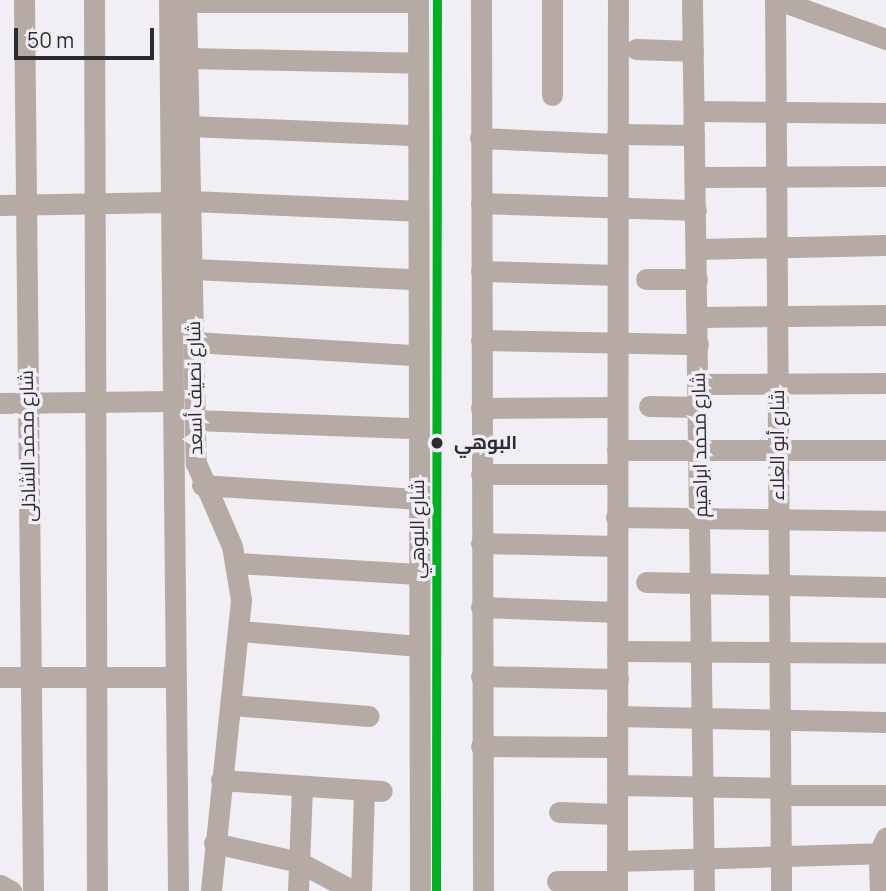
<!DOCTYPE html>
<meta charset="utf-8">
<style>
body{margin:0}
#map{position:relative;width:886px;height:891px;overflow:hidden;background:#f1eff5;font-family:Manrope,Cairo,sans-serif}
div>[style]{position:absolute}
.minor>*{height:21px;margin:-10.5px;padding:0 10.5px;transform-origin:10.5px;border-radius:10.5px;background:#b6aba4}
.metro-1>*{height:9px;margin:-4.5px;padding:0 4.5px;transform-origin:4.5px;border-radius:4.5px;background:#00af23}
.dots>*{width:19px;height:19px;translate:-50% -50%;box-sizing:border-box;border:4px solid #f0edf7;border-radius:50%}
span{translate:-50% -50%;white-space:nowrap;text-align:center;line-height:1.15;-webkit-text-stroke:7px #f0edf7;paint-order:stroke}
.street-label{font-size:19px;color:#2c2b2f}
.stop-label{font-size:19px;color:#2c2b2f;font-weight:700}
.left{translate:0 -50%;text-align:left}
.scale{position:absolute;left:14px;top:28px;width:140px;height:32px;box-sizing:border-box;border:4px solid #2c2b2f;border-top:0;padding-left:9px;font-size:21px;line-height:24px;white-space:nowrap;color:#2c2b2f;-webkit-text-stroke:5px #f0edf7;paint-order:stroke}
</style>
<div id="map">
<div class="minor">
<div style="left:24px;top:0;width:891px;rotate:89.42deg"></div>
<div style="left:94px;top:0;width:891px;rotate:89.81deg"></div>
<div style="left:169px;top:0;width:891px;rotate:89.42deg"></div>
<div style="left:186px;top:0;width:463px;rotate:88.8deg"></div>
<div style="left:196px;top:463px;width:90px;rotate:66.6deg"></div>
<div style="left:232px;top:546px;width:55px;rotate:80.5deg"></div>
<div style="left:241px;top:600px;width:293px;rotate:95.9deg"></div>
<div style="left:418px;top:0;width:891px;rotate:89.87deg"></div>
<div style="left:481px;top:0;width:891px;rotate:89.87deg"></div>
<div style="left:552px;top:0;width:95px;rotate:90deg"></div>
<div style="left:692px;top:0;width:891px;rotate:89.23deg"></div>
<div style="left:775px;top:0;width:891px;rotate:89.61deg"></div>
<div style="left:778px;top:0;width:115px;rotate:19.9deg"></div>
<div style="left:186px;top:2px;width:232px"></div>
<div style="left:636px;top:49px;width:57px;rotate:2deg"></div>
<div style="left:188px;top:58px;width:230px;rotate:1.2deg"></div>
<div style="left:694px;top:111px;width:192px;rotate:0.6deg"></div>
<div style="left:189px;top:126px;width:228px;rotate:2.3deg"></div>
<div style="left:617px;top:134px;width:77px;rotate:0.7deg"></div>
<div style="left:480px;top:138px;width:137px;rotate:2.5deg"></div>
<div style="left:695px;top:177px;width:191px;rotate:-0.3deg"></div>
<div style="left:191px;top:201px;width:225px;rotate:2.5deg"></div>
<div style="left:481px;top:203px;width:215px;rotate:1.9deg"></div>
<div style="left:0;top:205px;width:171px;rotate:-1deg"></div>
<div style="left:697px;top:249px;width:189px;rotate:-1.2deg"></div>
<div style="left:192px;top:269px;width:224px;rotate:2.6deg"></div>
<div style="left:481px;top:271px;width:136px;rotate:1.7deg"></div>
<div style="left:646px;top:279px;width:51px"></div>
<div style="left:697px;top:317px;width:189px;rotate:-0.6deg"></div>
<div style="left:481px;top:340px;width:217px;rotate:1.1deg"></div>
<div style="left:194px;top:342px;width:222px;rotate:3.4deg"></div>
<div style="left:699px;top:384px;width:187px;rotate:-0.3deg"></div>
<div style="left:0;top:403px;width:173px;rotate:-0.7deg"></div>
<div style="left:649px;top:406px;width:50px;rotate:1.1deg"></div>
<div style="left:481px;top:408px;width:136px;rotate:-0.4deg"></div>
<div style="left:195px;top:420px;width:222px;rotate:2.1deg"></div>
<div style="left:617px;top:450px;width:269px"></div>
<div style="left:481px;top:474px;width:136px"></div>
<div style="left:202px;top:485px;width:215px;rotate:3.7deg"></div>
<div style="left:616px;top:517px;width:270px;rotate:0.8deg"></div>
<div style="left:481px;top:543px;width:135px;rotate:1.3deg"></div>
<div style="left:237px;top:563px;width:181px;rotate:3.5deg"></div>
<div style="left:646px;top:582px;width:240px;rotate:1.2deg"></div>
<div style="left:481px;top:607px;width:136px;rotate:2.1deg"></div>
<div style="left:240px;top:631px;width:179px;rotate:4.8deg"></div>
<div style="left:617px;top:651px;width:269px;rotate:0.4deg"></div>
<div style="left:481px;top:676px;width:137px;rotate:1.3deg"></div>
<div style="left:0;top:677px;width:176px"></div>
<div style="left:231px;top:705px;width:138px;rotate:4.6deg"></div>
<div style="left:617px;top:716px;width:269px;rotate:1.3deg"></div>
<div style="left:481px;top:746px;width:136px;rotate:0.4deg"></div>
<div style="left:221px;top:780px;width:161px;rotate:3.9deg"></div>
<div style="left:617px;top:785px;width:164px;rotate:1deg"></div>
<div style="left:781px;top:795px;width:105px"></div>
<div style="left:559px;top:812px;width:58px;rotate:2deg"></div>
<div style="left:214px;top:843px;width:87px;rotate:12.6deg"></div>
<div style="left:299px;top:862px;width:61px;rotate:28.2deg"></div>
<div style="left:617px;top:861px;width:262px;rotate:-1.7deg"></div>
<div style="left:557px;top:881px;width:60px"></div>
<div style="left:0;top:885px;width:13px;rotate:29deg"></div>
<div style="left:298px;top:891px;width:105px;rotate:-87.8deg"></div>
<div style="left:361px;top:891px;width:101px;rotate:-88.3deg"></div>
<div style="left:617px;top:891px;width:891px;rotate:-89.94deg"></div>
<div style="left:880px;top:891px;width:38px;rotate:-92deg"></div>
<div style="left:879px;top:853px;width:17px;rotate:-66deg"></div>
</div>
<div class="metro-1">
<div style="left:436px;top:891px;width:891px;rotate:-89.94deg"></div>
</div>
<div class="dots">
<div style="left:437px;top:443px;background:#2c2b2f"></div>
</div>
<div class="street-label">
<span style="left:195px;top:388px;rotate:-91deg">شارع نصيف أسعد</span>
<span style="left:700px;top:445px;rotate:-91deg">شارع محمد ابراهيم</span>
<span style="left:778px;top:445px;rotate:-90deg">شارع أبو العلاء</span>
<span style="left:28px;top:446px;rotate:-91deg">شارع محمد الشاذلى</span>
<span style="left:418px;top:529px;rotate:-90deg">شارع البوهي</span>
</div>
<div class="stop-label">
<span class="left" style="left:454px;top:443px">البوهي</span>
</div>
<div class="scale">50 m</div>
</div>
